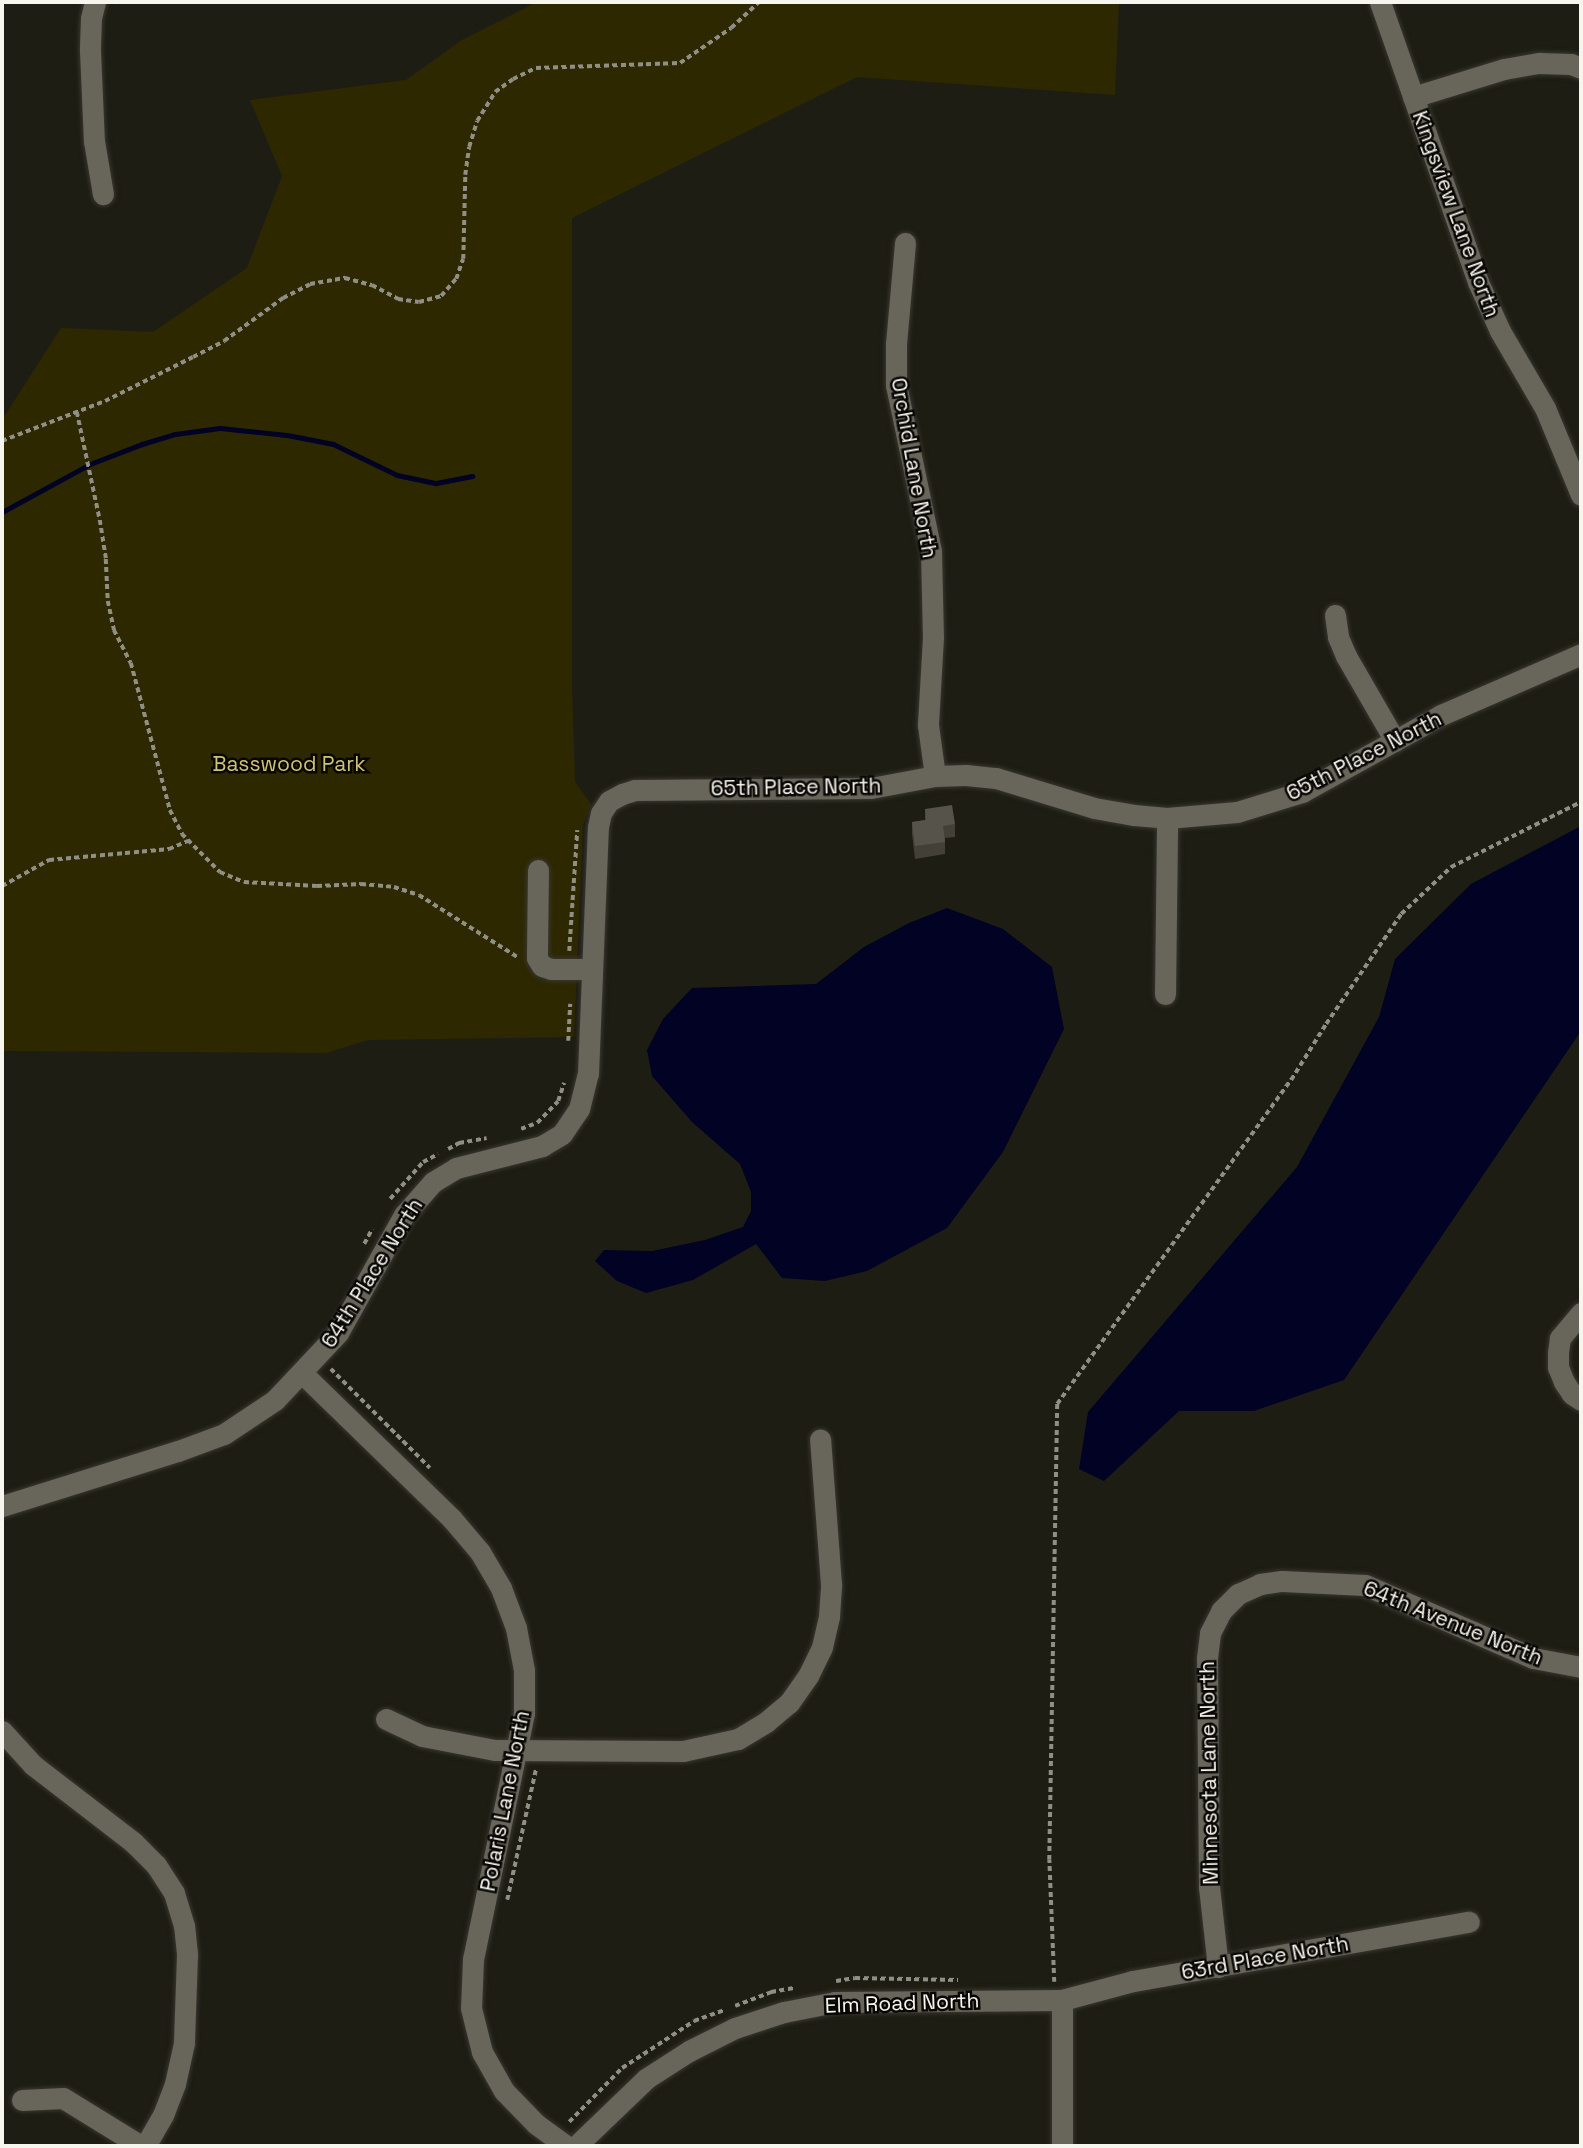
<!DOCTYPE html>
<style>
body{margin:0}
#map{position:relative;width:1583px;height:2148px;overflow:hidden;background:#1e1d13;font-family:"Space Grotesk",sans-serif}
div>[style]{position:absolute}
.green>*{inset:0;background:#2e2800}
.water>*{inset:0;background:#010224}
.stream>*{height:5px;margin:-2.5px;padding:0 2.5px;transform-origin:2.5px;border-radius:2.5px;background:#010224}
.path>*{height:3.5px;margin-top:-1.75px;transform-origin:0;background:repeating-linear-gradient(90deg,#908f86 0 5px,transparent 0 8.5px)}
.roads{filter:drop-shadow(0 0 2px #383731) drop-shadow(0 0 2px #383731)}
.minor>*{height:21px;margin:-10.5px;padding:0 10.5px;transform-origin:10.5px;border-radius:10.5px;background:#68665b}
.wall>*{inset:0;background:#434137}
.building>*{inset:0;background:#56544a}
span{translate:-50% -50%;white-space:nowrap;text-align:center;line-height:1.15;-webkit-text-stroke:5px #080704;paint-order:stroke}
.street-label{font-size:21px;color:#f6f5ee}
.park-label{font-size:21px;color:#cfc270}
.frame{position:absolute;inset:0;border:4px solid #f6f5ee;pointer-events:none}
</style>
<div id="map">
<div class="green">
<div style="clip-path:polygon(537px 2px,1119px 2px,1115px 95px,857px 77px,572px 218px,572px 687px,575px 782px,591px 804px,583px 825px,574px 1037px,368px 1040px,326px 1053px,2px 1051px,2px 420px,61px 328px,153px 332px,247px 268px,282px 176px,250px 100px,406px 80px,462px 40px)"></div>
</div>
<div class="water">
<div style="clip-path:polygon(1581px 826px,1581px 1031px,1344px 1380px,1254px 1411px,1179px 1411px,1104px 1481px,1079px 1469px,1088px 1412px,1297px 1167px,1379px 1017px,1395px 959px,1471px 884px)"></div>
<div style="clip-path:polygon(947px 908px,1003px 929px,1052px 967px,1064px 1029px,1003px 1152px,947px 1228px,867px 1271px,825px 1281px,782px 1278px,756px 1244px,693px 1280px,646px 1293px,617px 1281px,595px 1261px,604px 1250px,652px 1251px,705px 1240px,743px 1227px,751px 1211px,751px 1192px,740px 1164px,692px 1122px,652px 1076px,647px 1050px,663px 1019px,692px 988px,816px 984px,864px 947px,909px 923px)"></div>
</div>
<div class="stream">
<div style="left:2px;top:512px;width:100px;rotate:-28.6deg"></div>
<div style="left:90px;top:464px;width:56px;rotate:-21deg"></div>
<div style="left:142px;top:444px;width:34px;rotate:-17deg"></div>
<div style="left:175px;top:434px;width:45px;rotate:-7.6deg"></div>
<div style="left:220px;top:428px;width:67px;rotate:6deg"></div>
<div style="left:287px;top:435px;width:47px;rotate:11.1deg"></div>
<div style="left:333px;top:444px;width:71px;rotate:25.8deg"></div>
<div style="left:397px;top:475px;width:40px;rotate:12deg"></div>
<div style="left:436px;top:483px;width:37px;rotate:-11deg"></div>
</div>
<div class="path">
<div style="left:77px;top:412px;width:110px;rotate:78deg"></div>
<div style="left:100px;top:520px;width:39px;rotate:81deg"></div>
<div style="left:106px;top:559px;width:42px;rotate:87.3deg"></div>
<div style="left:108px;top:601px;width:30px;rotate:78deg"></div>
<div style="left:114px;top:630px;width:37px;rotate:63deg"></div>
<div style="left:131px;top:663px;width:152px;rotate:75.1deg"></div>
<div style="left:170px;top:810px;width:27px;rotate:63deg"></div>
<div style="left:182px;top:834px;width:54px;rotate:45deg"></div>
<div style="left:220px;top:872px;width:26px;rotate:23deg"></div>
<div style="left:244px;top:882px;width:73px;rotate:3.1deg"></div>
<div style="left:317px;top:886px;width:44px;rotate:-2.6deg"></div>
<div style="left:361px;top:884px;width:33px;rotate:5deg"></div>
<div style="left:394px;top:887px;width:26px;rotate:18deg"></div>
<div style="left:419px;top:895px;width:118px;rotate:32.2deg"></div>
<div style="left:2px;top:441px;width:110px;rotate:-21.2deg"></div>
<div style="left:105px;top:401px;width:98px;rotate:-26.6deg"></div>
<div style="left:193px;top:357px;width:35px;rotate:-27deg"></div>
<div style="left:224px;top:341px;width:73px;rotate:-36.1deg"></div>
<div style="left:283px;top:298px;width:30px;rotate:-27deg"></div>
<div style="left:310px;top:284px;width:36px;rotate:-10deg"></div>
<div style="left:345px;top:278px;width:28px;rotate:15deg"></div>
<div style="left:372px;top:285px;width:30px;rotate:28deg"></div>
<div style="left:398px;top:299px;width:21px;rotate:8deg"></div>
<div style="left:419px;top:302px;width:23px;rotate:-15deg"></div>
<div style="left:441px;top:296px;width:23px;rotate:-49deg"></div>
<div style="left:456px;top:279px;width:21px;rotate:-71deg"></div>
<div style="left:463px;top:259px;width:84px;rotate:-88.6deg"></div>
<div style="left:465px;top:175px;width:28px;rotate:-82deg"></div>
<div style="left:469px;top:147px;width:27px;rotate:-73deg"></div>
<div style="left:477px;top:121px;width:34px;rotate:-58deg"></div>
<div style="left:495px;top:92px;width:22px;rotate:-36deg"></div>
<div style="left:513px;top:79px;width:25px;rotate:-26deg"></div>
<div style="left:536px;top:68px;width:144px;rotate:-2deg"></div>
<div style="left:680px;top:63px;width:62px;rotate:-34.5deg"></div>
<div style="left:731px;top:28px;width:38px;rotate:-43deg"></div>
<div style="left:2px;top:886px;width:54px;rotate:-29deg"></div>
<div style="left:49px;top:860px;width:121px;rotate:-5.2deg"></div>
<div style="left:169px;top:849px;width:21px;rotate:-23deg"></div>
<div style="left:569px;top:951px;width:121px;rotate:-86.2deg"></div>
<div style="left:568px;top:1041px;width:37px;rotate:-87deg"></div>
<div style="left:521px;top:1129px;width:17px;rotate:-21deg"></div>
<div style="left:537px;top:1123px;width:30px;rotate:-46deg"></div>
<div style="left:558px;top:1101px;width:19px;rotate:-72deg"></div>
<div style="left:448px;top:1149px;width:13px;rotate:-29deg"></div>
<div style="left:459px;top:1143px;width:28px;rotate:-10deg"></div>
<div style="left:390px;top:1199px;width:50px;rotate:-48.3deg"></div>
<div style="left:423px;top:1162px;width:17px;rotate:-28deg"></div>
<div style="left:364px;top:1244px;width:17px;rotate:-62deg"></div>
<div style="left:331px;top:1369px;width:140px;rotate:45deg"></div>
<div style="left:507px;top:1900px;width:135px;rotate:-77.6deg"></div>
<div style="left:836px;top:1981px;width:19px;rotate:-9deg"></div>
<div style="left:855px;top:1978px;width:103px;rotate:1.1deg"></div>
<div style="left:1054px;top:1982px;width:122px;rotate:-92.3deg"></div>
<div style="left:1049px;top:1860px;width:456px;rotate:-89deg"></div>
<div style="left:1057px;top:1404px;width:400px;rotate:-54.2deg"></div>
<div style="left:1291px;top:1080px;width:66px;rotate:-58deg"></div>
<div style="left:1326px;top:1024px;width:133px;rotate:-55.7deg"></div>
<div style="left:1401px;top:914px;width:69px;rotate:-43.2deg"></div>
<div style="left:1451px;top:867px;width:145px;rotate:-26.6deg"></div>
<div style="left:735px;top:2006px;width:39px;rotate:-21deg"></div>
<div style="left:771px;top:1992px;width:23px;rotate:-10deg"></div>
<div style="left:569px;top:2122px;width:76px;rotate:-45.5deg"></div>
<div style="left:622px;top:2068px;width:86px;rotate:-33.1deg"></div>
<div style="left:694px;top:2021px;width:32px;rotate:-20deg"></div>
</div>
<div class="roads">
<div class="minor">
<div style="left:95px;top:2px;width:16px;rotate:104deg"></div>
<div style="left:91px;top:18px;width:33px;rotate:92deg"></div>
<div style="left:90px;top:51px;width:90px;rotate:87.5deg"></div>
<div style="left:94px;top:141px;width:54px;rotate:80.4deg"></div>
<div style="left:1380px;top:2px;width:297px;rotate:70.7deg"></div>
<div style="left:1478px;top:282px;width:54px;rotate:65.8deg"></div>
<div style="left:1500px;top:331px;width:89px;rotate:59.7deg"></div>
<div style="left:1545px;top:408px;width:94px;rotate:67.5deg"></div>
<div style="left:1413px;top:97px;width:95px;rotate:-17.1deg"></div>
<div style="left:1504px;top:69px;width:36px;rotate:-10deg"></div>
<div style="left:1539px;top:63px;width:32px;rotate:2deg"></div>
<div style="left:1571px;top:64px;width:11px;rotate:22deg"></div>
<div style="left:905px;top:243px;width:100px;rotate:95.1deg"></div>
<div style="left:896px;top:343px;width:42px;rotate:90deg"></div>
<div style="left:896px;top:385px;width:170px;rotate:78.1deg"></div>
<div style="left:931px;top:551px;width:86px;rotate:88.7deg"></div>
<div style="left:933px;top:637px;width:88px;rotate:93.3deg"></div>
<div style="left:928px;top:725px;width:51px;rotate:82.2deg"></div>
<div style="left:1335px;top:615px;width:22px;rotate:82deg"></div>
<div style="left:1338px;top:637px;width:21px;rotate:67deg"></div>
<div style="left:1346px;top:656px;width:98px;rotate:60deg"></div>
<div style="left:538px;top:870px;width:88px;rotate:90.7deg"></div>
<div style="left:537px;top:958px;width:9px;rotate:58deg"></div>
<div style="left:542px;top:966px;width:9px;rotate:18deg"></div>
<div style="left:551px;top:969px;width:40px"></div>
<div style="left:1165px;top:994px;width:176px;rotate:-89.3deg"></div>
<div style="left:1581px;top:1313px;width:33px;rotate:130deg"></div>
<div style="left:1560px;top:1338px;width:15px;rotate:98deg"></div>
<div style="left:1558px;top:1353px;width:14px;rotate:90deg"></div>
<div style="left:1558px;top:1367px;width:16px;rotate:68deg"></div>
<div style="left:1564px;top:1382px;width:14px;rotate:56deg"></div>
<div style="left:1572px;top:1394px;width:11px;rotate:34deg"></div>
<div style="left:303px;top:1374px;width:208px;rotate:44.2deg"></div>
<div style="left:452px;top:1519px;width:43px;rotate:49.7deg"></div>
<div style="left:480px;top:1552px;width:42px;rotate:59.7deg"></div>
<div style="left:501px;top:1588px;width:43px;rotate:69.4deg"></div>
<div style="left:516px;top:1628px;width:43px;rotate:79.2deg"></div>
<div style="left:524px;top:1670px;width:43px;rotate:90deg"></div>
<div style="left:524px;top:1713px;width:251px;rotate:101.7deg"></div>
<div style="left:473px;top:1959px;width:49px;rotate:92.3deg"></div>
<div style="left:471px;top:2008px;width:45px;rotate:76deg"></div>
<div style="left:482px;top:2052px;width:45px;rotate:60.6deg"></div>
<div style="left:504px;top:2091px;width:46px;rotate:45.9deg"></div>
<div style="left:536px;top:2124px;width:37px;rotate:36deg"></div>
<div style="left:2px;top:1506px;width:184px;rotate:-17.4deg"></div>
<div style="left:178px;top:1451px;width:49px;rotate:-20.3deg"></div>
<div style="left:224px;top:1434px;width:61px;rotate:-33.7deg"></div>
<div style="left:275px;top:1400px;width:92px;rotate:-46.8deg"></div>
<div style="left:338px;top:1333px;width:135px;rotate:-60.8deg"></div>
<div style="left:404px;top:1215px;width:44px;rotate:-48.7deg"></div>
<div style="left:433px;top:1182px;width:27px;rotate:-31deg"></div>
<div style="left:456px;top:1168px;width:89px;rotate:-14.3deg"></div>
<div style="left:542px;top:1146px;width:23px;rotate:-31deg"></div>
<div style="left:562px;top:1134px;width:30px;rotate:-56deg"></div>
<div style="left:579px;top:1109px;width:36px;rotate:-76deg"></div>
<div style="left:588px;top:1074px;width:247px;rotate:-87.7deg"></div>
<div style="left:598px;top:827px;width:14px;rotate:-78deg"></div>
<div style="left:601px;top:813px;width:14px;rotate:-56deg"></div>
<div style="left:609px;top:801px;width:15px;rotate:-28deg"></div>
<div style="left:622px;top:794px;width:14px;rotate:-17deg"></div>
<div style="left:635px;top:790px;width:236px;rotate:-0.5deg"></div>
<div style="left:871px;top:788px;width:65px;rotate:-10.6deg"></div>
<div style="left:935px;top:776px;width:31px;rotate:-2deg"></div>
<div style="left:966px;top:775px;width:30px;rotate:6deg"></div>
<div style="left:996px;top:778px;width:102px;rotate:17deg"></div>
<div style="left:1094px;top:808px;width:41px;rotate:9.9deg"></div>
<div style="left:1134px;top:815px;width:33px;rotate:5deg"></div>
<div style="left:1167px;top:818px;width:70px;rotate:-4.9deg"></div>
<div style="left:1237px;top:812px;width:68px;rotate:-17.1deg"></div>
<div style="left:1302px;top:792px;width:159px;rotate:-29deg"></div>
<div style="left:1441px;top:715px;width:153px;rotate:-23.5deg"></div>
<div style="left:386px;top:1719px;width:40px;rotate:25deg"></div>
<div style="left:422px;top:1736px;width:74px;rotate:10.9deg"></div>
<div style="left:495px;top:1750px;width:188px;rotate:0.3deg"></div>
<div style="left:683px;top:1751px;width:56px;rotate:-12.3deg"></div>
<div style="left:738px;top:1739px;width:33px;rotate:-31deg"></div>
<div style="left:766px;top:1722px;width:30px;rotate:-40deg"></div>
<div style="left:789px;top:1703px;width:33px;rotate:-55deg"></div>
<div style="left:808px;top:1676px;width:32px;rotate:-64deg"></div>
<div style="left:822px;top:1647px;width:32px;rotate:-77deg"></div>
<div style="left:829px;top:1616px;width:32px;rotate:-86deg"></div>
<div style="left:831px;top:1584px;width:145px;rotate:-94.3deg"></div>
<div style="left:2px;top:1731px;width:46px;rotate:47.6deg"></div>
<div style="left:33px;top:1765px;width:126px;rotate:37.6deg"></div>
<div style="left:133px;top:1842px;width:33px;rotate:45deg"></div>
<div style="left:156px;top:1865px;width:33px;rotate:57deg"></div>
<div style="left:174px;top:1893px;width:34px;rotate:73deg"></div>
<div style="left:184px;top:1925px;width:30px;rotate:84deg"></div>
<div style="left:187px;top:1955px;width:88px;rotate:92deg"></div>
<div style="left:184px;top:2043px;width:42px;rotate:102.4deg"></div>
<div style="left:175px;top:2084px;width:33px;rotate:111deg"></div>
<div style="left:163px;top:2115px;width:36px;rotate:120deg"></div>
<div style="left:1218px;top:1967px;width:81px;rotate:-96.4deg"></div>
<div style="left:1209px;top:1887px;width:229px;rotate:-90.5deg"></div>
<div style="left:1207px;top:1658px;width:25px;rotate:-83deg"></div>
<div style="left:1210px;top:1633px;width:25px;rotate:-63deg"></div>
<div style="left:1221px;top:1611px;width:24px;rotate:-45deg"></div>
<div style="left:1238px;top:1594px;width:24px;rotate:-24deg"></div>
<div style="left:1260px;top:1584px;width:22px;rotate:-8deg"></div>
<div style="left:1282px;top:1581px;width:83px;rotate:2.8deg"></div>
<div style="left:1365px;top:1585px;width:183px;rotate:23.5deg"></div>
<div style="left:1533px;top:1658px;width:49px;rotate:10.6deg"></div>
<div style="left:22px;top:2100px;width:41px;rotate:-2.8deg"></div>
<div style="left:63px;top:2098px;width:92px;rotate:31.6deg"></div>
<div style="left:576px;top:2146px;width:98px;rotate:-43.8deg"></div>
<div style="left:647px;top:2078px;width:50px;rotate:-32.7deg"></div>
<div style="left:689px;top:2051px;width:51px;rotate:-26.6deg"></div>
<div style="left:735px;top:2028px;width:52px;rotate:-18.1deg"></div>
<div style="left:784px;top:2012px;width:52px;rotate:-11.1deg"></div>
<div style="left:835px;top:2002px;width:227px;rotate:-0.5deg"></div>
<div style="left:1062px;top:2000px;width:73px;rotate:-15deg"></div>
<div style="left:1133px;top:1981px;width:341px;rotate:-10deg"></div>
<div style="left:1062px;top:2146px;width:146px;rotate:-90deg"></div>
</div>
</div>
<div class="wall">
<div style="clip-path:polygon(925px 809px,955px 824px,955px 837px,945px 838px,945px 854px,915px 859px,912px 834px,912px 822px,925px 820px)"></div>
</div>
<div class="building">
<div style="clip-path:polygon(952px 805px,955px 824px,943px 826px,945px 842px,915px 846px,912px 822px,926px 820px,925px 809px)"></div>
</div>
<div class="street-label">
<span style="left:1456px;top:214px;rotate:70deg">Kingsview Lane North</span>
<span style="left:914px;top:468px;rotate:80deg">Orchid Lane North</span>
<span style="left:1364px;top:756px;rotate:-27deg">65th Place North</span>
<span style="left:796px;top:787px;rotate:-1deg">65th Place North</span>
<span style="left:372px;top:1273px;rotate:-58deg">64th Place North</span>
<span style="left:1453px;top:1623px;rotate:22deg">64th Avenue North</span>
<span style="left:1209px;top:1773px;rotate:-91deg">Minnesota Lane North</span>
<span style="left:505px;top:1801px;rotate:-79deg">Polaris Lane North</span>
<span style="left:1265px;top:1958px;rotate:-10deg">63rd Place North</span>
<span style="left:902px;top:2003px;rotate:-2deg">Elm Road North</span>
</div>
<div class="park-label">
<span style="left:289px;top:764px">Basswood Park</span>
</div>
<div class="frame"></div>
</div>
